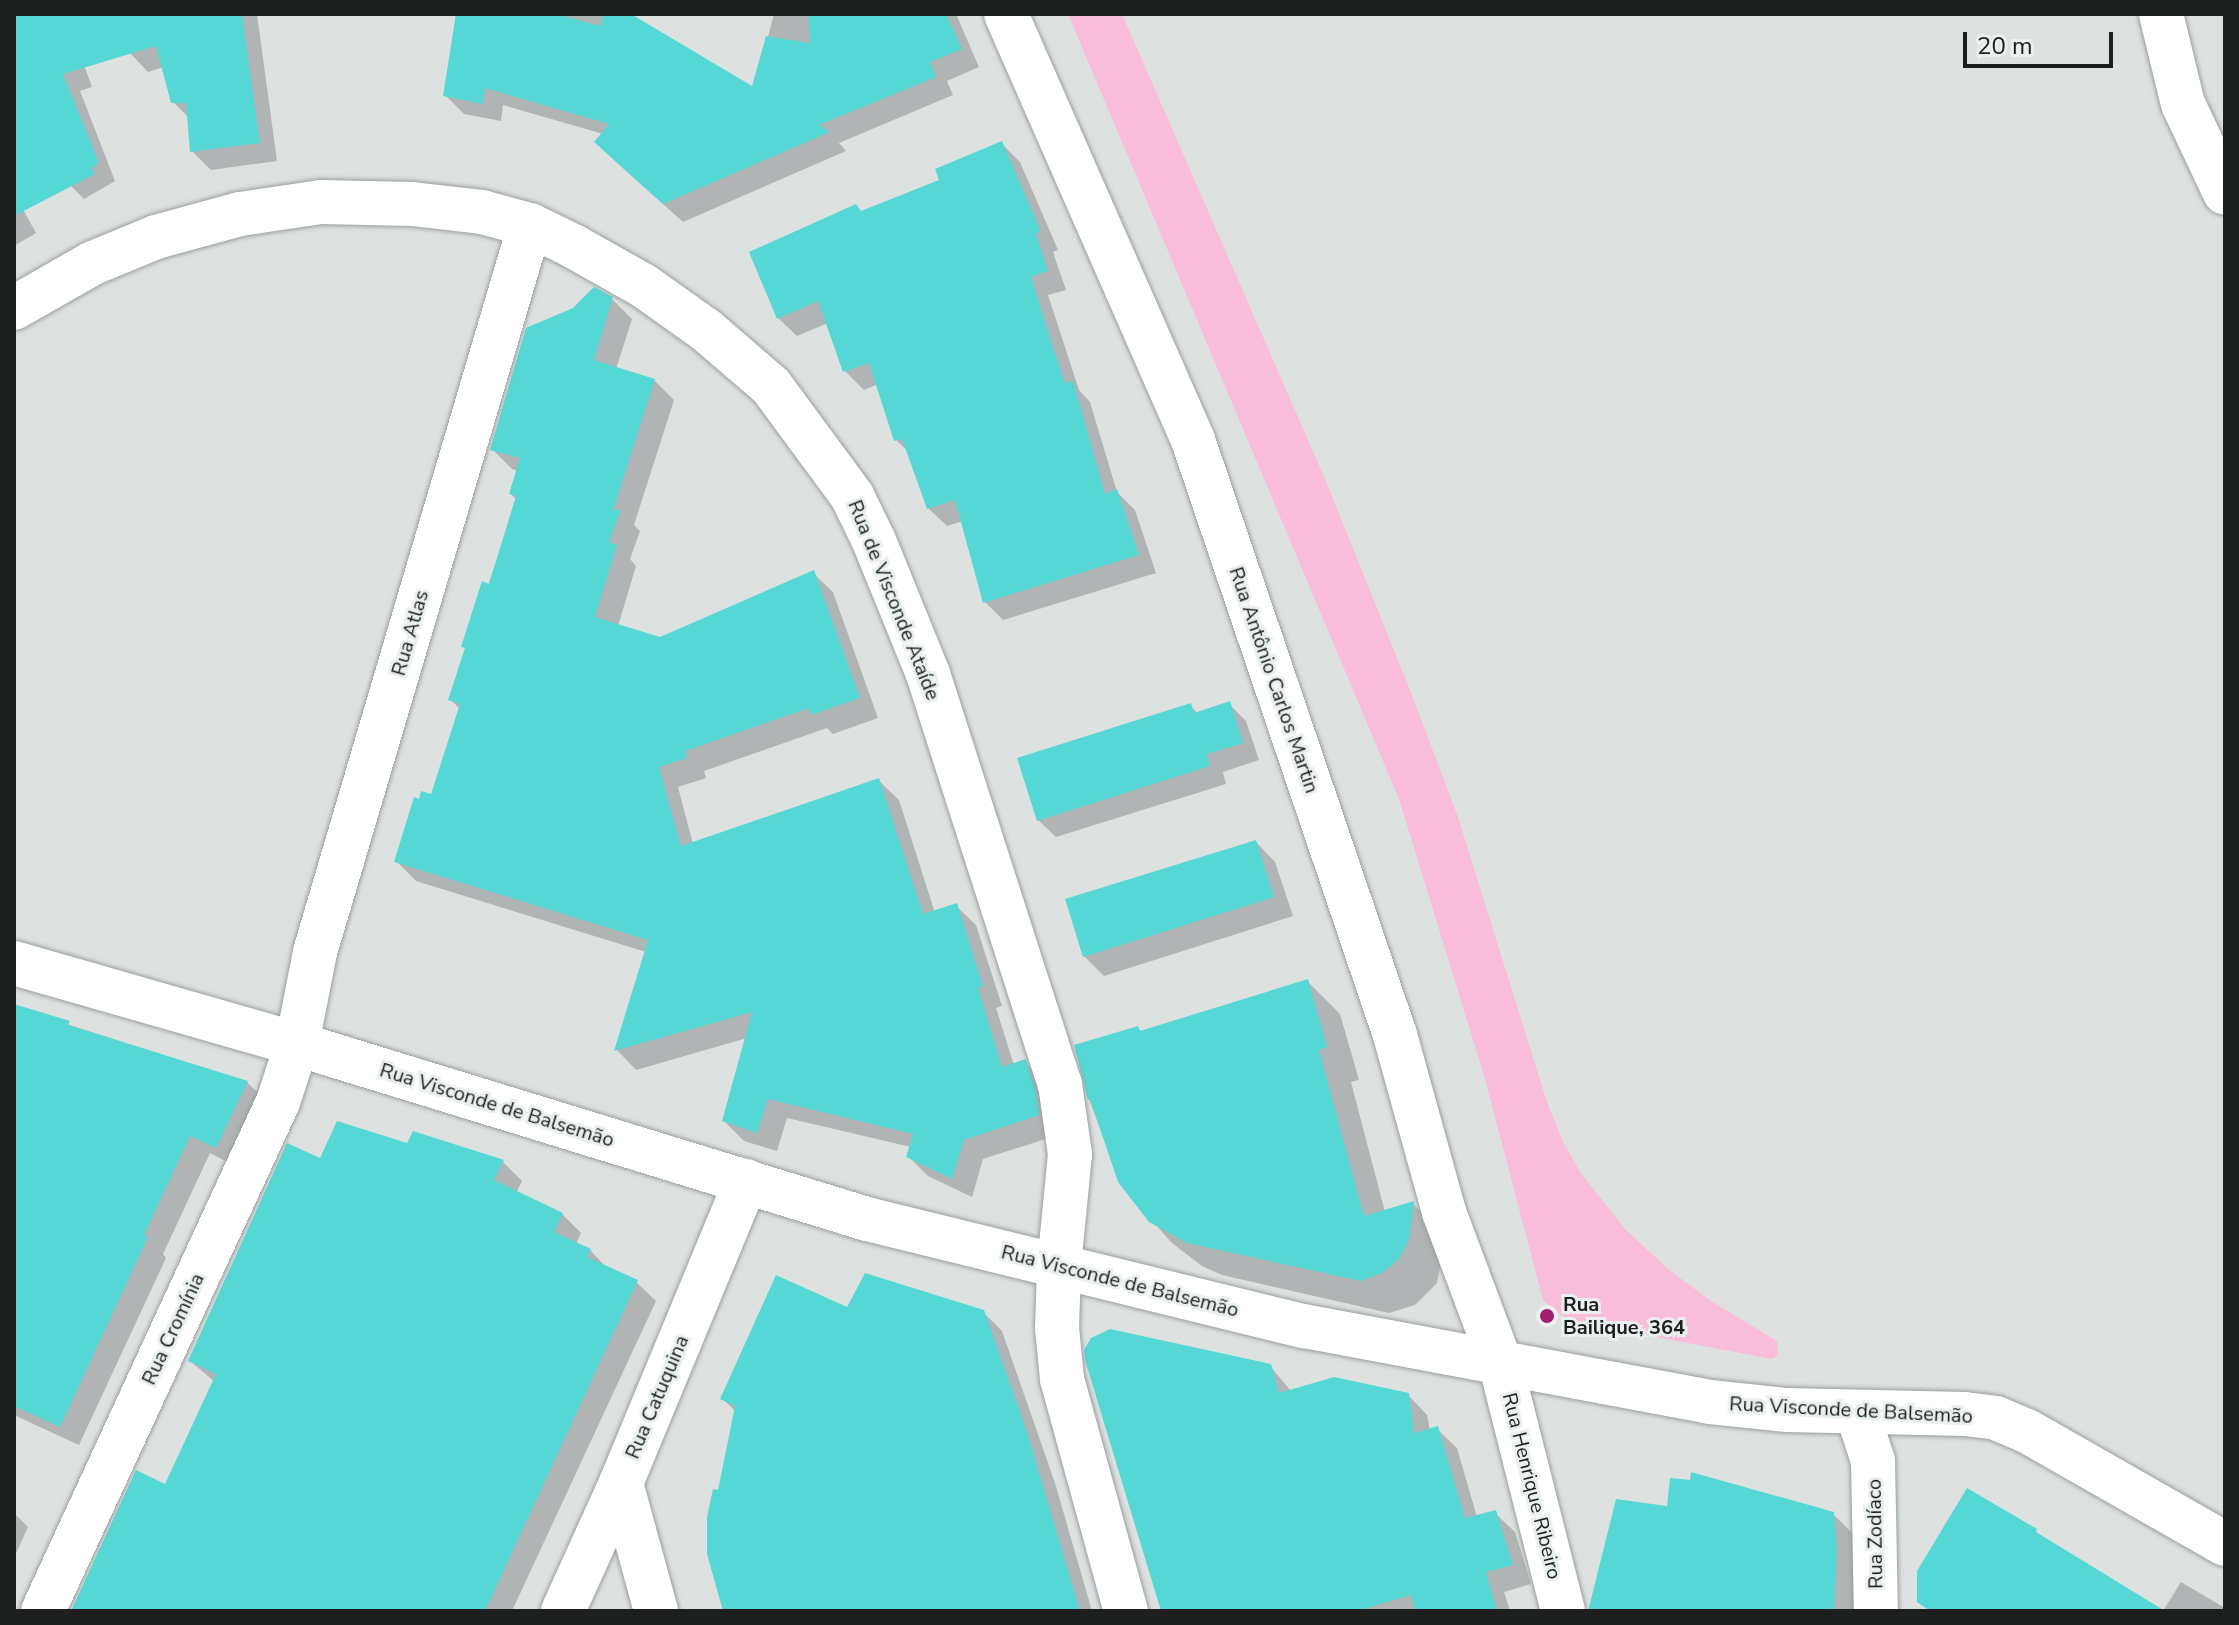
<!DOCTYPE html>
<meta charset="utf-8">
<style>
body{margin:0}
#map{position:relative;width:2239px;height:1625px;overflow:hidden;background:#dde2e1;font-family:"Nunito Sans",sans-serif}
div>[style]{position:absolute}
.green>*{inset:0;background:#f9bcd9}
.shadow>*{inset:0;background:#0003}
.building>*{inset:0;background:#55d8d5}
.roads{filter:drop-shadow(0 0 2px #9a9e9e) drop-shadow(0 0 2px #9a9e9e)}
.minor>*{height:44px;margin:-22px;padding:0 22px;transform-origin:22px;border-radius:22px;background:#fff}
.dots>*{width:22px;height:22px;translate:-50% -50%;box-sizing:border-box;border:4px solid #eaefef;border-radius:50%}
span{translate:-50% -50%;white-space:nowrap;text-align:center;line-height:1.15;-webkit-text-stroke:6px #eaefef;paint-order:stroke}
.street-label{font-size:20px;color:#1d1f1f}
.poi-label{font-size:20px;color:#1d1f1f;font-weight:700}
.left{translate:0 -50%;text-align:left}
.frame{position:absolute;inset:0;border:16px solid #1d1f1f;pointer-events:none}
.scale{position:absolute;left:1963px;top:32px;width:150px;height:36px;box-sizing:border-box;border:4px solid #1d1f1f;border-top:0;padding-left:10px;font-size:24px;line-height:28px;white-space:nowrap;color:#1d1f1f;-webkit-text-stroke:6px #eaefef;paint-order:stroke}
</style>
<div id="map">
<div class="green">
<div style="clip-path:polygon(1068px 14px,1122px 14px,1325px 479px,1408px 685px,1458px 817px,1546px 1099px,1563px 1142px,1580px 1172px,1625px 1229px,1668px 1269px,1711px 1301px,1777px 1341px,1778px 1355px,1772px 1359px,1567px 1320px,1543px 1300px,1485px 1079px,1399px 799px)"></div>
</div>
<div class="shadow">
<div style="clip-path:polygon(14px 14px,65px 14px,92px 87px,80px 91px,115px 181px,84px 199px,66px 181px,14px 62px)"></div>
<div style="clip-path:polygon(119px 14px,257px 14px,277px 161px,211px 170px,192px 151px,189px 118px,173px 102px,164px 67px,148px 72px,130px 53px)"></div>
<div style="clip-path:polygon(456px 14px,627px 14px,754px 89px,774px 14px,956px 14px,979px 67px,947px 81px,953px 95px,839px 143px,846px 151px,683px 222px,615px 161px,603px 134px,503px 105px,501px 121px,464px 114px,445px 95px)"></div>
<div style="clip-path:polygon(1001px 143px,1020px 162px,1058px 250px,1053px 252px,1066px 290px,1048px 295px,1079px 390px,1090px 402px,1117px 492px,1135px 510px,1156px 573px,1003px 620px,985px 602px,963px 521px,947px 526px,928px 508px,910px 453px,896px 440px,878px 384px,864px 390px,845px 371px,828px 323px,797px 336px,778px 318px,861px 213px,942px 181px)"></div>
<div style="clip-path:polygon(14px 193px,36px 233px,14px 246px)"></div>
<div style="clip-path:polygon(612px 299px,632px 319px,616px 369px,654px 380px,674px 400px,634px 525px,640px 531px,630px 559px,636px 566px,618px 626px,660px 639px,813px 573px,833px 592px,878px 718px,833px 734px,827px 728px,704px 771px,706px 778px,678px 787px,693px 844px,879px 781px,899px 800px,935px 913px,956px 906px,976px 925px,1002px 1006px,996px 1008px,1014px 1065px,1025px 1062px,1045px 1082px,1058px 1135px,983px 1159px,972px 1197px,928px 1176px,908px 1156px,911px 1147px,787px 1118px,777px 1151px,744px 1141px,724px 1121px,747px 1038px,636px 1070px,617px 1050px,646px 952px,416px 881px,396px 861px,432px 797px,460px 709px,450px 699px,517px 500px,511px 494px,518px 471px,512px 469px,492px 449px)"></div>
<div style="clip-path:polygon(1229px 704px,1246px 721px,1259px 760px,1223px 772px,1226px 784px,1056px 837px,1038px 820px,1190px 705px,1198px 714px)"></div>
<div style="clip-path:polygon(1256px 842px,1275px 862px,1293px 916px,1104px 976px,1084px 956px)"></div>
<div style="clip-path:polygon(1307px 981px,1340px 1014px,1359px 1080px,1351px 1082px,1385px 1212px,1413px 1204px,1446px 1236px,1437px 1283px,1415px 1305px,1389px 1313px,1222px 1275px,1202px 1266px,1172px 1243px,1122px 1187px,1089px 1099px,1138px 1028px,1142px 1032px)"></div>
<div style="clip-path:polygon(14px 1007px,247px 1082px,266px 1101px,235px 1166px,210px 1153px,163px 1254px,166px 1258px,79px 1445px,16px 1416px,14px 1421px)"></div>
<div style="clip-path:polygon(408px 1145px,503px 1162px,522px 1181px,516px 1193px,562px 1214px,581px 1233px,576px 1244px,590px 1250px,608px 1269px,636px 1282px,656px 1301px,512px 1611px,72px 1611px,166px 1486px,215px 1382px,190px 1361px,321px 1160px)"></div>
<div style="clip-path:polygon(848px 1309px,983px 1312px,1002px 1331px,1055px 1483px,1092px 1611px,725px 1611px,720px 1493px,736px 1412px,722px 1398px)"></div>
<div style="clip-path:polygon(1270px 1366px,1291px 1391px,1408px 1395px,1427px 1415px,1430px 1431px,1437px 1429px,1457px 1448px,1477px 1517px,1495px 1513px,1515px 1532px,1531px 1584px,1504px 1592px,1510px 1611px,1166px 1611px)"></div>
<div style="clip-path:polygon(1669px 1508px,1833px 1514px,1859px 1540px,1860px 1611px,1594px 1611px)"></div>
<div style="clip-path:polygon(14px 1513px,28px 1527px,14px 1558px)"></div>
<div style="clip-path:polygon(2181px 1582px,2225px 1608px,2225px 1611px,2163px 1611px)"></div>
</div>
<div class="building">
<div style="clip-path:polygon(14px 14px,242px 14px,260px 143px,190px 152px,186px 103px,171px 103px,156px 46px,63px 74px,99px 163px,91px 168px,95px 174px,14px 216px)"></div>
<div style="clip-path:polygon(456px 14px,556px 14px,600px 26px,604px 14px,631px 14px,752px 86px,766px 36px,810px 43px,808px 14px,946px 14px,962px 49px,930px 62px,936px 77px,819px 125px,830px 132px,663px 204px,594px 142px,609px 124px,485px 88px,483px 104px,443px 96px)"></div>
<div style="clip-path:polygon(1002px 141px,1041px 232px,1036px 233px,1048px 271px,1031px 277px,1053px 347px,1065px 383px,1073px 381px,1105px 494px,1117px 489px,1139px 555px,983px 603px,955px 500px,927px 509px,902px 439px,894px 441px,869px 363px,843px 372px,818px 301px,777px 319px,749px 252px,856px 204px,861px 211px,939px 180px,935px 169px)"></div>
<div style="clip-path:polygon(594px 287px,613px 297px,594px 360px,655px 379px,613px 511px,621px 509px,609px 542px,617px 545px,595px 617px,660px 637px,814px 570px,860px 698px,811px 715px,809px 708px,685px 751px,687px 758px,659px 767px,681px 846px,879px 778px,923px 914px,957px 903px,983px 986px,978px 988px,1002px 1067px,1026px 1059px,1036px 1090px,1039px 1115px,964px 1140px,952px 1179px,906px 1157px,913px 1134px,768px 1099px,757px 1133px,722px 1121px,752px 1012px,614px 1051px,648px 940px,394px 862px,414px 797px,419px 799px,421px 791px,431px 794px,460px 704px,448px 700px,465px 648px,461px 647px,482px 581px,489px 584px,516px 496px,509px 494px,520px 458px,490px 450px,526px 328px,573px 308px)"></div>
<div style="clip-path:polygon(1230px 701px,1243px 743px,1207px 754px,1210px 766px,1037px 821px,1017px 758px,1191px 703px,1194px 713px)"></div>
<div style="clip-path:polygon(1256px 840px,1274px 897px,1083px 957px,1065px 899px)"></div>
<div style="clip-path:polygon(1308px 979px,1327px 1047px,1319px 1050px,1364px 1216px,1414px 1201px,1409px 1240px,1399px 1259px,1382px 1273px,1361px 1281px,1187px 1243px,1149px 1222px,1118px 1182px,1090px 1099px,1088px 1100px,1074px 1045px,1138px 1026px,1140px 1031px)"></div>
<div style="clip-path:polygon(14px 1004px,70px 1021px,68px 1025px,248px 1081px,216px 1148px,190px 1136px,144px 1235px,148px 1237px,60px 1427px,14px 1406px)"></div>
<div style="clip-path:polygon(337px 1121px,407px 1143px,413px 1131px,504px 1160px,494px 1180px,563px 1213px,554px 1232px,591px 1249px,587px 1257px,638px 1280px,485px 1611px,71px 1611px,136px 1470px,165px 1484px,216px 1374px,188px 1361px,287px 1143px,320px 1158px)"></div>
<div style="clip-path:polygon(865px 1273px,984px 1310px,1027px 1432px,1080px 1611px,723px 1611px,707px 1554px,707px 1517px,713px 1489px,718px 1490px,735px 1406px,720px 1399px,776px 1275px,847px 1307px)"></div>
<div style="clip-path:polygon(1110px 1329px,1271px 1364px,1279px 1393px,1334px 1377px,1409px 1393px,1414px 1433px,1438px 1426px,1465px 1518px,1496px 1510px,1513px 1565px,1486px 1572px,1497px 1611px,1415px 1611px,1411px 1595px,1357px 1611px,1161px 1611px,1085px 1360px,1084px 1350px,1091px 1338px)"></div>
<div style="clip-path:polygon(1691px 1472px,1834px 1512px,1837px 1551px,1834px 1611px,1588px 1611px,1616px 1499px,1667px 1506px,1670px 1478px,1690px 1480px)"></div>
<div style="clip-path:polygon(1967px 1488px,2037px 1529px,2036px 1532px,2165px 1611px,1930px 1611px,1917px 1602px,1917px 1571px)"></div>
</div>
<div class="roads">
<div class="minor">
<div style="left:1006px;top:14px;width:465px;rotate:66.3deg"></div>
<div style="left:1193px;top:440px;width:628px;rotate:71.25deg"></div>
<div style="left:1395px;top:1035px;width:184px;rotate:74.5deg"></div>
<div style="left:1444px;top:1212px;width:160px;rotate:69.5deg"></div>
<div style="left:1500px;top:1362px;width:257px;rotate:75.8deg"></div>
<div style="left:2161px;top:14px;width:93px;rotate:76.3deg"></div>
<div style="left:2183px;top:104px;width:98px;rotate:64.7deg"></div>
<div style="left:14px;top:308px;width:91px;rotate:-29.7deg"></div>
<div style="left:93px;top:263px;width:68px;rotate:-22.4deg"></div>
<div style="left:156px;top:237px;width:87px;rotate:-15.3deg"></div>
<div style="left:240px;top:214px;width:82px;rotate:-8.4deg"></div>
<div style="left:321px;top:202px;width:91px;rotate:1.3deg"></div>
<div style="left:412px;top:204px;width:70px;rotate:6.5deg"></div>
<div style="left:482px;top:212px;width:50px;rotate:15.2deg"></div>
<div style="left:530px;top:225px;width:48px;rotate:26deg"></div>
<div style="left:573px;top:246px;width:81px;rotate:29.4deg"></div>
<div style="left:644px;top:286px;width:76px;rotate:35.4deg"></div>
<div style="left:706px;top:330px;width:86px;rotate:40.7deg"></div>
<div style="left:771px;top:386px;width:137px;rotate:53.6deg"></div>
<div style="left:852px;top:496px;width:50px;rotate:63.9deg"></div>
<div style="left:874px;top:541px;width:144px;rotate:67.9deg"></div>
<div style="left:928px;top:674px;width:431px;rotate:72.2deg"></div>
<div style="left:1060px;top:1084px;width:71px;rotate:81.9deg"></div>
<div style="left:1070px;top:1154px;width:113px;rotate:95.6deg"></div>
<div style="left:1059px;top:1266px;width:62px;rotate:91.8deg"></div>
<div style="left:1057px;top:1328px;width:51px;rotate:84.4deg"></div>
<div style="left:1062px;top:1379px;width:241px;rotate:74.6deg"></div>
<div style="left:14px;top:963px;width:294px;rotate:16deg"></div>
<div style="left:297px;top:1044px;width:596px;rotate:17.07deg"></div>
<div style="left:867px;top:1219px;width:450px;rotate:13.8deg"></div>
<div style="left:1304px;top:1326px;width:413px;rotate:10.6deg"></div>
<div style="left:1710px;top:1402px;width:78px;rotate:5.9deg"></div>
<div style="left:1788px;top:1410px;width:177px;rotate:1.3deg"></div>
<div style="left:1965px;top:1414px;width:31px;rotate:7deg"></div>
<div style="left:1996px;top:1418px;width:34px;rotate:23deg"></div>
<div style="left:2027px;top:1431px;width:228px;rotate:29.7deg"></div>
<div style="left:1857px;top:1412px;width:52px;rotate:71.9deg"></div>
<div style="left:1873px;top:1461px;width:150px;rotate:88.9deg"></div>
<div style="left:621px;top:1483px;width:133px;rotate:74.7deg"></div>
<div style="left:43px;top:1611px;width:561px;rotate:-65.22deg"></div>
<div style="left:278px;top:1102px;width:61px;rotate:-71.9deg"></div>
<div style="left:297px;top:1044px;width:94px;rotate:-78.9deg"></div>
<div style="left:315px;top:952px;width:758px;rotate:-73.53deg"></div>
<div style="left:563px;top:1611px;width:141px;rotate:-65.6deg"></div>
<div style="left:621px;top:1483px;width:327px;rotate:-67.5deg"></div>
</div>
</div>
<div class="dots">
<div style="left:1547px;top:1316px;background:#a3206f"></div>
</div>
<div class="street-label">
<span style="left:894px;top:600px;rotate:68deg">Rua de Visconde Ataíde</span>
<span style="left:410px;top:633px;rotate:-74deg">Rua Atlas</span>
<span style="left:1274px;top:680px;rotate:71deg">Rua Antônio Carlos Martin</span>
<span style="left:497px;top:1105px;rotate:17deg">Rua Visconde de Balsemão</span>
<span style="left:1120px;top:1281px;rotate:14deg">Rua Visconde de Balsemão</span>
<span style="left:173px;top:1329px;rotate:-65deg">Rua Cromínia</span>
<span style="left:657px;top:1397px;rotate:-67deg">Rua Catuquina</span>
<span style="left:1851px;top:1410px;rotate:3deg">Rua Visconde de Balsemão</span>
<span style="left:1532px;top:1486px;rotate:76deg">Rua Henrique Ribeiro</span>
<span style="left:1875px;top:1534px;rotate:-91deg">Rua Zodíaco</span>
</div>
<div class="poi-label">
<span class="left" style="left:1563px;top:1316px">Rua<br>Bailique, 364</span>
</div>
<div class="frame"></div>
<div class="scale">20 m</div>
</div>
